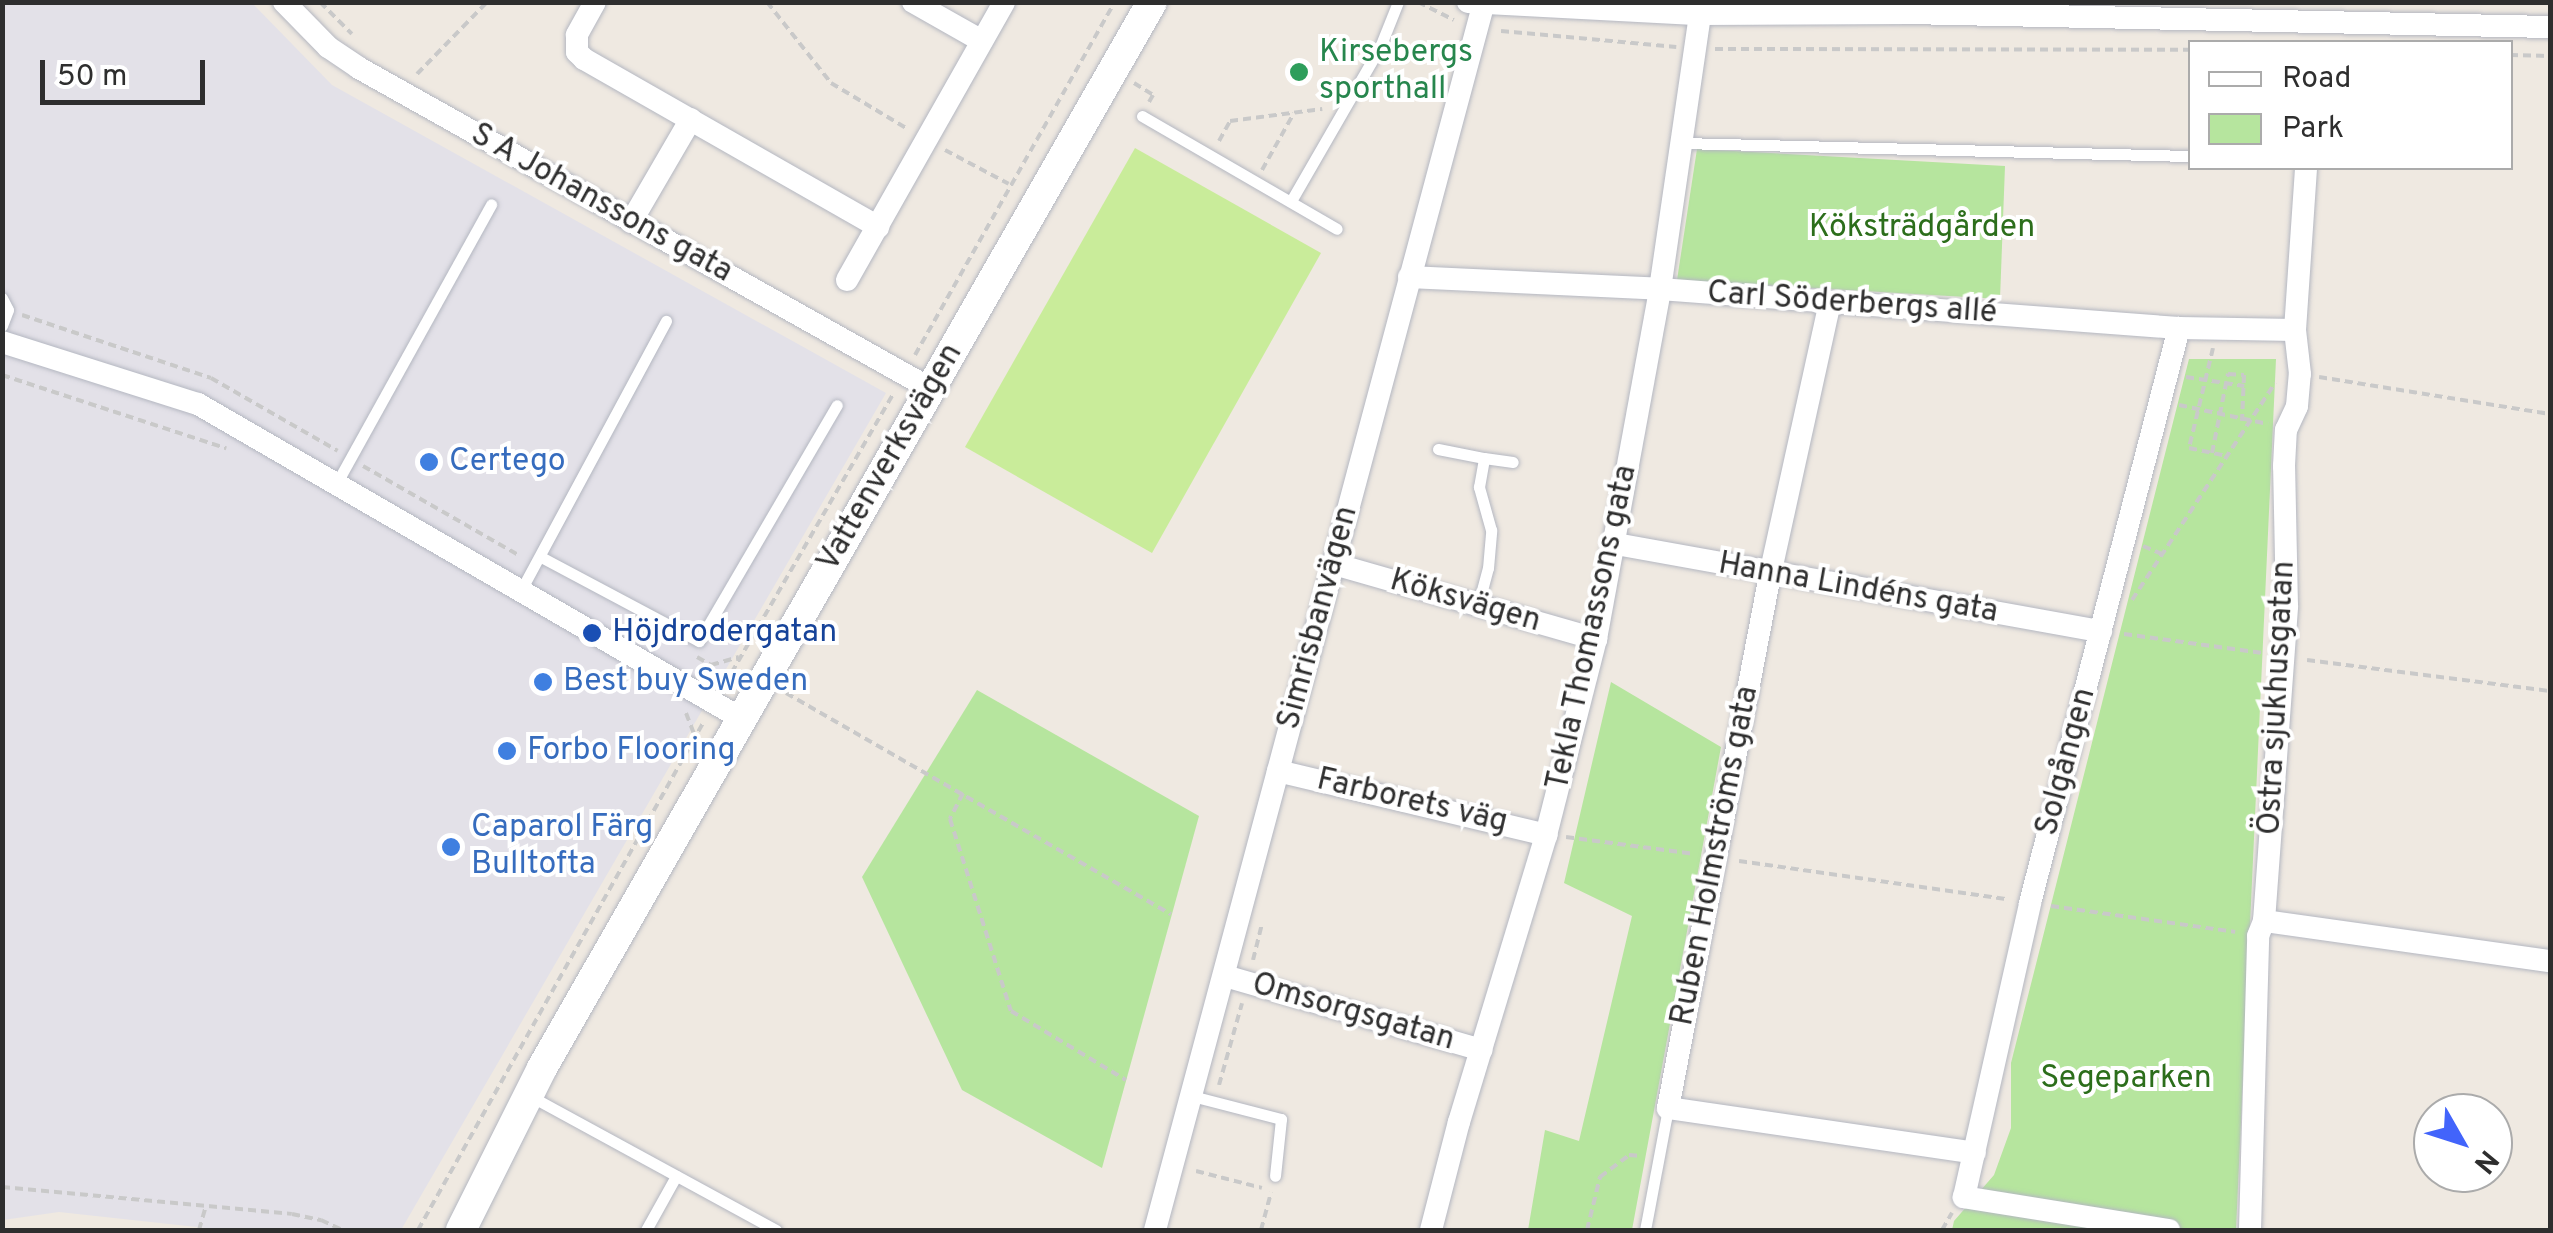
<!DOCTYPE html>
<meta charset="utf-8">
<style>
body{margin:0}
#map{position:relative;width:2553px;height:1233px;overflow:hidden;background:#efe9e1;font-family:Overpass,sans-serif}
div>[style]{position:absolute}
.industrial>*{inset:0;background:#e3e1e8}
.green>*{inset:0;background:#b6e59e}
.pitch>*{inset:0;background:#c9ec9a}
.path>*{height:4px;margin-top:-2px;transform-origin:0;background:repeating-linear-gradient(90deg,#c9c9c9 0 8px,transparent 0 13px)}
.roads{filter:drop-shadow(0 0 2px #b4b7c1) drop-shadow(0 0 2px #b4b7c1)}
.lane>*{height:11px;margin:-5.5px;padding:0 5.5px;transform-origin:5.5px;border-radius:5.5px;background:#fff}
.street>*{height:22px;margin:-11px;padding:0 11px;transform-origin:11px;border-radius:11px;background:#fff}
.secondary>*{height:30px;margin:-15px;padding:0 15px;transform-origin:15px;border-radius:15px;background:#fff}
.dots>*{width:28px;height:28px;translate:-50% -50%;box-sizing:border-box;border:5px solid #fff;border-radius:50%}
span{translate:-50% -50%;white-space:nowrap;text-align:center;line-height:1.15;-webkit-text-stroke:8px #fff;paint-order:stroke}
.leisure-label{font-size:32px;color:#27864d}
.left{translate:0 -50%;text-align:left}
.street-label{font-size:32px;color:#2e2e2e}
.park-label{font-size:32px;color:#2c6e1b}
.shop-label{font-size:32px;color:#366cbe}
.transit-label{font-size:32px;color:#164399}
.frame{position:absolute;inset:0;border:5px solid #2e2e2e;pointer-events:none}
.legend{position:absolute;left:2188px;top:40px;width:325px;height:130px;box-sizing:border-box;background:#fff;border:2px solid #ababab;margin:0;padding:12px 18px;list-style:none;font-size:30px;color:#2e2e2e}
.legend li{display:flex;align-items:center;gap:20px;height:50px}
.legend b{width:50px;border:2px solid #ababab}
.north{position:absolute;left:2413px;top:1093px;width:100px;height:100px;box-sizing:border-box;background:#fff;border:2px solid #ababab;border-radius:50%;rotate:129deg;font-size:28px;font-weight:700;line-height:40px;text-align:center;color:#2e2e2e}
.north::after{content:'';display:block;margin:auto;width:35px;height:45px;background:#4264fb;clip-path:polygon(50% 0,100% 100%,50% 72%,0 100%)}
.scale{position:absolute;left:40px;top:60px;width:165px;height:45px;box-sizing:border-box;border:5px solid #2e2e2e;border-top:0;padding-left:12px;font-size:30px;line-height:35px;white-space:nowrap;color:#2e2e2e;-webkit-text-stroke:8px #fff;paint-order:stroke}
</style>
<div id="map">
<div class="industrial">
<div style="clip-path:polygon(2px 3px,252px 3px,332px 85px,886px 393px,401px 1230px,224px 1230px,59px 1212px,3px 1220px)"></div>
</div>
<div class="green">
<div style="clip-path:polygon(1697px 149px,2005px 166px,2000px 299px,1677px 280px)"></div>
<div style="clip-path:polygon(2189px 359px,2276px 359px,2236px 1230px,1952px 1230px,1954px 1221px,1994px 1175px,2011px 1128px,2011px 1063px)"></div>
<div style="clip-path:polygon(1611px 682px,1721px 747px,1632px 1230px,1528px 1230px,1545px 1130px,1579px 1141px,1632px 916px,1564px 883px)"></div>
<div style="clip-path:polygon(977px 690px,1199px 816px,1102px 1168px,962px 1090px,862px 877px)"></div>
</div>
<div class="pitch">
<div style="clip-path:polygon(1135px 148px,1321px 253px,1152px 553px,965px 447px)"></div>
</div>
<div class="path">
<div style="left:320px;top:2px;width:45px;rotate:45deg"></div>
<div style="left:767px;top:2px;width:103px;rotate:51.7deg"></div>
<div style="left:831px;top:83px;width:87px;rotate:31deg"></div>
<div style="left:1418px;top:2px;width:40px;rotate:26.6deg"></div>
<div style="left:1501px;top:31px;width:176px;rotate:5.2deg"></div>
<div style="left:1715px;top:49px;width:475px;rotate:0.1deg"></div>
<div style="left:2510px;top:55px;width:40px;rotate:1.4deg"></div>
<div style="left:417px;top:74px;width:100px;rotate:-45.8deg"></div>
<div style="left:1134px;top:83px;width:22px;rotate:32deg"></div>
<div style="left:1153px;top:95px;width:8px;rotate:120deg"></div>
<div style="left:1219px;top:141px;width:23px;rotate:-61deg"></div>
<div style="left:1230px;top:121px;width:93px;rotate:-7.4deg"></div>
<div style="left:945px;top:150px;width:72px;rotate:28deg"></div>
<div style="left:1262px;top:170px;width:65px;rotate:-60.7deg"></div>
<div style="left:22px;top:315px;width:199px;rotate:18.4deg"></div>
<div style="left:211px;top:378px;width:146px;rotate:29.9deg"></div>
<div style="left:2213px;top:348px;width:103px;rotate:103.5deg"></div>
<div style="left:2189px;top:448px;width:38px;rotate:12deg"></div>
<div style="left:915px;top:355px;width:406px;rotate:-60.5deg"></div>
<div style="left:2px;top:375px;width:236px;rotate:18.1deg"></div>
<div style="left:2186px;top:377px;width:59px;rotate:8.8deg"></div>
<div style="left:2319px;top:377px;width:234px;rotate:9.1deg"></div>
<div style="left:2179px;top:405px;width:91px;rotate:12.1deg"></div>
<div style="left:2212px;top:453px;width:81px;rotate:-78.6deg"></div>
<div style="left:2228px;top:374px;width:16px;rotate:4deg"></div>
<div style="left:2244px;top:375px;width:46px;rotate:92.5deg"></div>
<div style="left:363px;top:466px;width:181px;rotate:29.8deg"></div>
<div style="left:2143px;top:546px;width:21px;rotate:23deg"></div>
<div style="left:2132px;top:600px;width:260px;rotate:-56.6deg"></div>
<div style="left:2124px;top:634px;width:140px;rotate:7.8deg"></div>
<div style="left:697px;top:657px;width:16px;rotate:30deg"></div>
<div style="left:711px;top:665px;width:29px;rotate:-16deg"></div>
<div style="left:2307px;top:660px;width:245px;rotate:7.3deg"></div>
<div style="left:725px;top:684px;width:335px;rotate:-59.9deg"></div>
<div style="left:786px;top:693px;width:444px;rotate:29.9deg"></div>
<div style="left:686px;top:713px;width:26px;rotate:69deg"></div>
<div style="left:963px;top:793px;width:29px;rotate:117deg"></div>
<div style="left:950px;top:819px;width:201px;rotate:72.4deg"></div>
<div style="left:1011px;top:1011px;width:134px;rotate:31deg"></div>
<div style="left:1566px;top:837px;width:130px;rotate:7.5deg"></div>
<div style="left:1739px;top:861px;width:271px;rotate:8.1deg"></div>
<div style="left:2051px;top:906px;width:186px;rotate:8deg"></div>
<div style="left:1253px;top:960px;width:36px;rotate:-76deg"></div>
<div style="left:1219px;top:1085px;width:85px;rotate:-74.3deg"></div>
<div style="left:1196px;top:1171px;width:68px;rotate:14.4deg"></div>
<div style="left:2px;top:1187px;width:291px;rotate:5.3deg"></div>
<div style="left:292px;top:1214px;width:30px;rotate:12deg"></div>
<div style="left:321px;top:1220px;width:23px;rotate:25deg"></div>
<div style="left:199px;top:1230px;width:25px;rotate:-74deg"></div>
<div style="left:418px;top:1230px;width:582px;rotate:-60.66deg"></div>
<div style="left:1261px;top:1230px;width:39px;rotate:-75deg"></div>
<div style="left:1587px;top:1230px;width:55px;rotate:-76.2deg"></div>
<div style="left:1600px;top:1177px;width:36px;rotate:-37deg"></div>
<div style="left:1629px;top:1155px;width:13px;rotate:4deg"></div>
<div style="left:1942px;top:1230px;width:20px;rotate:-60deg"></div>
</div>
<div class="roads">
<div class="lane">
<div style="left:1142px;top:116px;width:225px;rotate:30.1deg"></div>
<div style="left:1682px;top:143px;width:508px;rotate:1.47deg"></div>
<div style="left:1291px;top:201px;width:178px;rotate:-60deg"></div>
<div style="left:1380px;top:47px;width:48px;rotate:-68.2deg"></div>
<div style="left:2px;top:298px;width:13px;rotate:63deg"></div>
<div style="left:8px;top:310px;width:17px;rotate:111deg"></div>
<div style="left:1438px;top:449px;width:47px;rotate:11.1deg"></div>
<div style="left:335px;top:486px;width:322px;rotate:-61deg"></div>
<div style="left:541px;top:557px;width:179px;rotate:28deg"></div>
<div style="left:699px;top:641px;width:273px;rotate:-59.7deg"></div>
<div style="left:520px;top:592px;width:308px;rotate:-61.7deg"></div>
<div style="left:1478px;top:605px;width:38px;rotate:-75deg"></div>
<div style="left:1488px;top:568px;width:38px;rotate:-85deg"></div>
<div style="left:1491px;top:530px;width:45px;rotate:-105.6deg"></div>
<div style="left:1479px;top:487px;width:29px;rotate:-80deg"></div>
<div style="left:1484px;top:458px;width:29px;rotate:8deg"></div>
<div style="left:1192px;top:1096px;width:92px;rotate:14.5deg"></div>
<div style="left:1281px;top:1119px;width:57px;rotate:96deg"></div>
<div style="left:532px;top:1097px;width:278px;rotate:28.6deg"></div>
<div style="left:646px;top:1230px;width:62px;rotate:-60.9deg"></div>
<div style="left:1645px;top:1230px;width:124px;rotate:-79.3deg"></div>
</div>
<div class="street">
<div style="left:284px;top:2px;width:63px;rotate:45.6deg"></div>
<div style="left:328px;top:47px;width:37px;rotate:34deg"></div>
<div style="left:359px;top:68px;width:656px;rotate:29.3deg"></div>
<div style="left:595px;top:2px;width:38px;rotate:119deg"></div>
<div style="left:577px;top:35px;width:17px;rotate:90deg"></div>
<div style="left:577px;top:52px;width:10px;rotate:45deg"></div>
<div style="left:584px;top:59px;width:339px;rotate:29.7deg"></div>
<div style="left:913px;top:2px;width:79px;rotate:29.5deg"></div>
<div style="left:1468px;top:2px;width:232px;rotate:3deg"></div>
<div style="left:1700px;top:14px;width:208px;rotate:-0.3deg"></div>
<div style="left:1908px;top:13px;width:642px;rotate:1.25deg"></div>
<div style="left:631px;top:222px;width:119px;rotate:-59.8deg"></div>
<div style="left:1409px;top:277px;width:251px;rotate:2.7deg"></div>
<div style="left:1660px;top:289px;width:520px;rotate:4.3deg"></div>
<div style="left:2179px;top:328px;width:116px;rotate:1deg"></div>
<div style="left:847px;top:280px;width:319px;rotate:-60.5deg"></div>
<div style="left:1830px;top:302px;width:280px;rotate:102.4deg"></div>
<div style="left:1770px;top:575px;width:543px;rotate:100.83deg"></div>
<div style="left:1668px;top:1108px;width:310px;rotate:8.3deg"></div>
<div style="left:2px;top:342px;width:206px;rotate:17.6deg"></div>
<div style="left:198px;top:404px;width:629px;rotate:30.07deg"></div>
<div style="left:1616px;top:544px;width:493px;rotate:10.2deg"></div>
<div style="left:1334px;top:564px;width:273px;rotate:16deg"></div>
<div style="left:1278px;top:771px;width:276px;rotate:13.4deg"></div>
<div style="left:2264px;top:921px;width:289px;rotate:8deg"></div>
<div style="left:1225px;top:976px;width:267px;rotate:16.1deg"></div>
<div style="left:1155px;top:1230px;width:1267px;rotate:-75deg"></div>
<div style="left:1431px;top:1230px;width:112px;rotate:-75.5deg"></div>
<div style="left:1459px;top:1122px;width:300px;rotate:-73.1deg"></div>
<div style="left:1546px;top:835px;width:202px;rotate:-75.7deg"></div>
<div style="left:1596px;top:639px;width:356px;rotate:-79.6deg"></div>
<div style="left:1660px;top:289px;width:278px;rotate:-81.7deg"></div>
<div style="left:2169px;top:1230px;width:208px;rotate:-170.9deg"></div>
<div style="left:1964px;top:1197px;width:301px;rotate:-77.3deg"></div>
<div style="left:2030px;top:903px;width:594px;rotate:-75.47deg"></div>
<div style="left:2250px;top:1230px;width:294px;rotate:-88.4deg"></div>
<div style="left:2258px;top:936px;width:16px;rotate:-68deg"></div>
<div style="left:2264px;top:921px;width:316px;rotate:-85.8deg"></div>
<div style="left:2287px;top:606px;width:140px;rotate:-91.2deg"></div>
<div style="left:2284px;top:466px;width:36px;rotate:-87deg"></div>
<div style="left:2286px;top:430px;width:26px;rotate:-65deg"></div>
<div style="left:2297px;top:406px;width:32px;rotate:-85deg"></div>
<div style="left:2300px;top:374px;width:44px;rotate:-96.5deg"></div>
<div style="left:2295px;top:330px;width:162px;rotate:-86.1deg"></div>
</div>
<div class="secondary">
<div style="left:461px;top:1230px;width:181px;rotate:-63.4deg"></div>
<div style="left:542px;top:1068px;width:1228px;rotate:-60.22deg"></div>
</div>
</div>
<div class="dots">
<div style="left:1299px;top:72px;background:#2e9e5b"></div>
<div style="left:429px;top:462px;background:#3f7fe0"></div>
<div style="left:592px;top:633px;background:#1a4fb4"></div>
<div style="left:543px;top:682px;background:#3f7fe0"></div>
<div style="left:507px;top:751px;background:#3f7fe0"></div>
<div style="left:451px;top:847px;background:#3f7fe0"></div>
</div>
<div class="leisure-label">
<span class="left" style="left:1319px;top:72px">Kirsebergs<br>sporthall</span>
</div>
<div class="street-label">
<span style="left:601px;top:204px;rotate:29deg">S A Johanssons gata</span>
<span style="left:1852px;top:304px;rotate:4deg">Carl Söderbergs allé</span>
<span style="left:891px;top:458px;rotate:-60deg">Vattenverksvägen</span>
<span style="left:1858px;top:589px;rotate:10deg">Hanna Lindéns gata</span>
<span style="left:1465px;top:602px;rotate:16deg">Köksvägen</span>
<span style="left:1319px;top:618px;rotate:-75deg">Simrisbanvägen</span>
<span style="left:1593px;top:628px;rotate:-78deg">Tekla Thomassons gata</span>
<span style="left:2278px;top:698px;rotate:-87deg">Östra sjukhusgatan</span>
<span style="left:2067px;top:762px;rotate:-75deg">Solgången</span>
<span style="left:1412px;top:802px;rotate:13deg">Farborets väg</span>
<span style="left:1716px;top:856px;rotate:-79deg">Ruben Holmströms gata</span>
<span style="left:1353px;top:1013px;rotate:16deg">Omsorgsgatan</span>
</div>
<div class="park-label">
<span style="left:1922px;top:228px">Köksträdgården</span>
<span style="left:2126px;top:1079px">Segeparken</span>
</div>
<div class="shop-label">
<span class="left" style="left:449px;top:462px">Certego</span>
<span class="left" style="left:563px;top:682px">Best buy Sweden</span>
<span class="left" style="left:527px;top:751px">Forbo Flooring</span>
<span class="left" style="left:471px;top:847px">Caparol Färg<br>Bulltofta</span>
</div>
<div class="transit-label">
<span class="left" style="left:612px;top:633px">Höjdrodergatan</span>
</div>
<div class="frame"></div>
<ul class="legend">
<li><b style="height:12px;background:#fff"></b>Road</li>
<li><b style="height:28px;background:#b6e59e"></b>Park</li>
</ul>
<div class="north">N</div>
<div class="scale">50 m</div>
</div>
